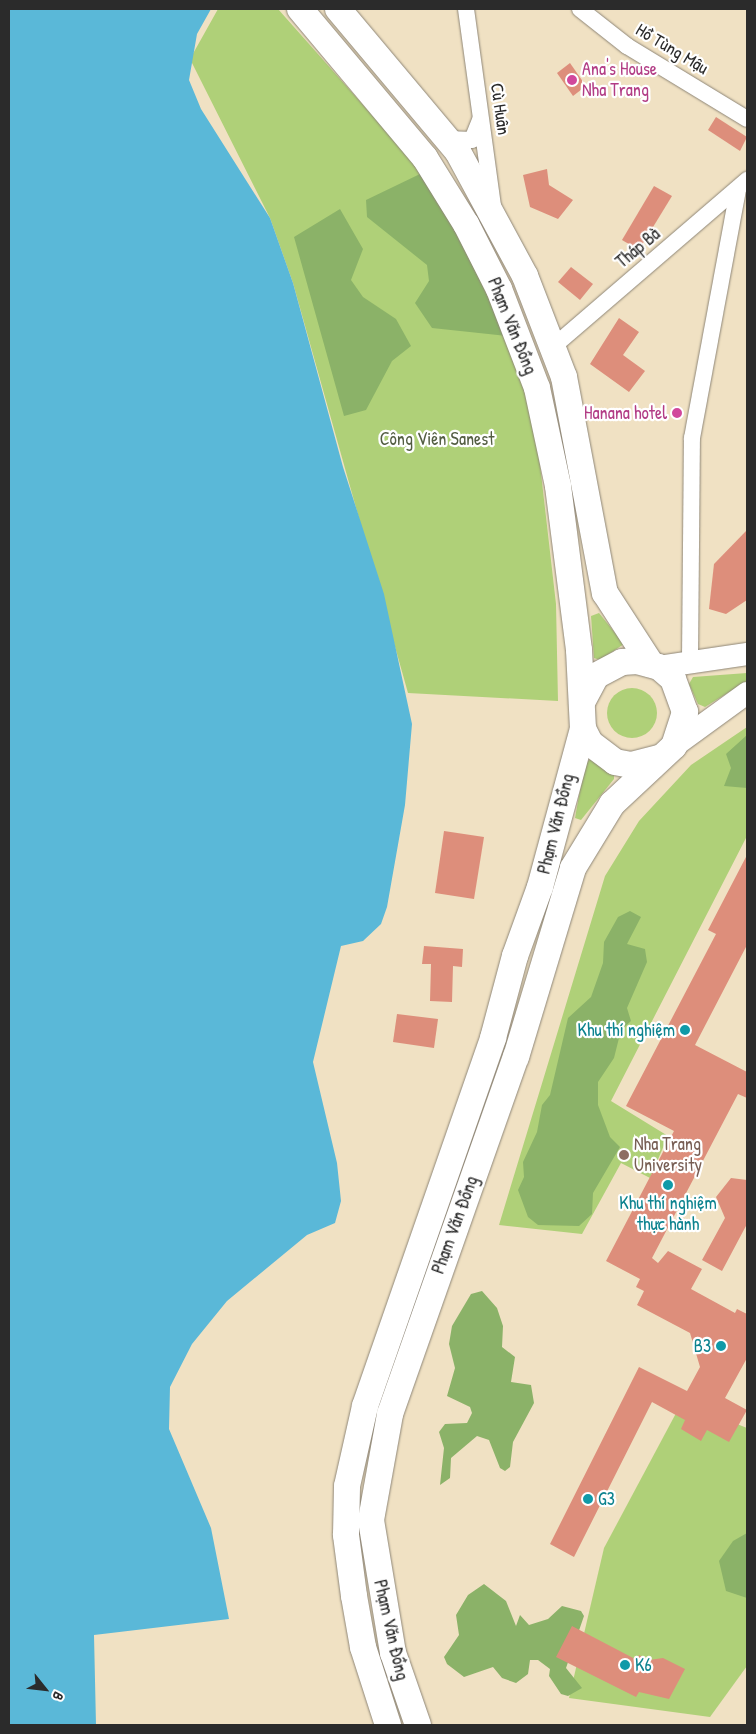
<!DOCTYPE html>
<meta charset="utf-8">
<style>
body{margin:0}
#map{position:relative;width:756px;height:1734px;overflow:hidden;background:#f0e1c3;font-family:"Patrick Hand",sans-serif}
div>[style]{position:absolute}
.green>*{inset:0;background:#afd078}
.round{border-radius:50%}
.forest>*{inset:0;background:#8bb268}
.water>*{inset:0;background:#5ab8d8}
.building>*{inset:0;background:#dd8e7b}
.roads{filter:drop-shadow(0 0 1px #8e8677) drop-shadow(0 0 1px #8e8677)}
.street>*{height:16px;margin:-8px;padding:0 8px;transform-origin:8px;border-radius:8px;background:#fff}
.secondary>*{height:22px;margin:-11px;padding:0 11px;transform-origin:11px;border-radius:11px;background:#fff}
.primary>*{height:26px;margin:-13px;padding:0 13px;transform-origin:13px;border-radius:13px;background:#fff}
.dots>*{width:14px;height:14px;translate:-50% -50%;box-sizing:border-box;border:2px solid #fff;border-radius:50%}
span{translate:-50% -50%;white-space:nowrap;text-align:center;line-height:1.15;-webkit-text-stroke:4.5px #fff;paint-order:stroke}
.street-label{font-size:18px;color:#2b2b2b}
.hotel-label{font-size:18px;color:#b23c85}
.left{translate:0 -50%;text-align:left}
.right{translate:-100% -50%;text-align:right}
.park-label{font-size:18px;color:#535d42}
.culture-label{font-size:18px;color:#0d838f}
.education-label{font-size:18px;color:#785e54}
.frame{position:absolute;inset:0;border:10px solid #2b2b2b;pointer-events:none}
.north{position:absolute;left:20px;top:1664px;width:50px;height:50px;-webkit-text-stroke:4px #fff;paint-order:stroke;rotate:119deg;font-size:14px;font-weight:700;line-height:20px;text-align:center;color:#2b2b2b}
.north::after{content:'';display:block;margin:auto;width:18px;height:22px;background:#2b2b2b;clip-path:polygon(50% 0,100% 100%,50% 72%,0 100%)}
</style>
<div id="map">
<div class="green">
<div style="clip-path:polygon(218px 9px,278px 9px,411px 159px,454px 228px,514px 350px,536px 430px,556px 604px,558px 701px,408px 693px,293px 283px,270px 218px,190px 59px)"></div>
<div style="clip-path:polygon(599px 613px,624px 644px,600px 660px,594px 658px,591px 616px)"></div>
<div style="clip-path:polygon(747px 673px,747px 681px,705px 707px,698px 704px,689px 684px,693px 677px)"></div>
<div class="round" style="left:607px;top:688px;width:50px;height:50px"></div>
<div style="clip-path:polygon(747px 727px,747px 836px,611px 1101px,668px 1136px,650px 1178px,621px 1163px,582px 1234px,499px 1225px,605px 876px,639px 821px,691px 765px)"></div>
<div style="clip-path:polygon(591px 759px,614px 772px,614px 779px,581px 820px,575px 818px,585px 763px)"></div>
<div style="clip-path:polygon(682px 1402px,747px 1428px,747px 1666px,710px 1717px,569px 1698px,604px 1548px)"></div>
</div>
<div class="forest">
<div style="clip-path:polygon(420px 174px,454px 228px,507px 336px,432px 328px,415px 303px,429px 281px,427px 265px,367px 217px,366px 200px)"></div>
<div style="clip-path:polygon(340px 209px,363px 249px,351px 280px,363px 297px,396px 319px,411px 346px,392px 361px,366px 410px,344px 416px,294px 237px)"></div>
<div style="clip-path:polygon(747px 735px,747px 788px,724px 786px,731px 768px,726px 754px)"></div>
<div style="clip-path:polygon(630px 911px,641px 917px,627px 944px,645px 949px,647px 962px,627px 1008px,631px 1021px,621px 1030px,614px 1058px,598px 1082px,598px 1105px,610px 1137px,620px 1147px,593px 1193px,592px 1214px,579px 1226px,538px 1225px,528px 1217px,518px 1190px,524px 1177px,523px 1162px,537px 1132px,542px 1105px,550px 1095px,568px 1018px,591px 997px,603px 963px,604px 942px,618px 917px)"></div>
<div style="clip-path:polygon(482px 1291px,497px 1308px,503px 1326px,502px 1347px,515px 1357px,511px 1382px,531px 1385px,534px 1403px,513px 1442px,510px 1467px,505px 1471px,500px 1468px,489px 1440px,477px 1436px,451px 1458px,450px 1478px,440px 1485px,444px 1448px,439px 1432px,445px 1424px,467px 1423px,472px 1413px,470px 1407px,447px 1396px,455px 1368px,449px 1344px,452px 1326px,471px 1294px)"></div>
<div style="clip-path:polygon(747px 1533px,747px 1598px,726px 1591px,719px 1561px,733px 1541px)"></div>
<div style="clip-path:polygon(484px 1584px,506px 1601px,516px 1626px,520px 1615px,529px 1625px,548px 1619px,562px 1606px,581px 1611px,584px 1616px,566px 1668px,582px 1688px,568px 1696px,561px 1694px,549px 1676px,550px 1669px,538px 1660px,530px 1660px,528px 1674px,516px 1683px,502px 1678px,493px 1667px,464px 1677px,447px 1664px,444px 1657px,459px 1635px,456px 1615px,468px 1595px)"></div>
</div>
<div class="water">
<div style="clip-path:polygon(9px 9px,211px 9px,197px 34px,189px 80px,201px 109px,270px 218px,293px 283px,343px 467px,384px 594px,412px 724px,405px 805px,387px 907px,381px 924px,363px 941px,341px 946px,313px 1062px,337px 1163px,341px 1201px,335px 1223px,307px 1235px,227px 1301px,192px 1344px,170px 1387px,169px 1429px,211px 1528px,229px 1619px,94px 1635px,96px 1725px,9px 1725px)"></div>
</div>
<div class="building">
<div style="clip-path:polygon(570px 63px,586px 86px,573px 96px,557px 73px)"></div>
<div style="clip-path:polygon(716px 117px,747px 137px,740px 151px,708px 130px)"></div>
<div style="clip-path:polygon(547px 169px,549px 185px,573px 200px,558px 219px,530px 207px,523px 175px)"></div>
<div style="clip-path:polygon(654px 186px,672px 196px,639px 250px,622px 240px)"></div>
<div style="clip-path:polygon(571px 267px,593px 284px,580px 300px,558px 282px)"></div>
<div style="clip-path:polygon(619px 318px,639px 332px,623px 355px,645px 371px,629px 392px,590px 364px)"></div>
<div style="clip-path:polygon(747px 530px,747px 600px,726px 614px,709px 609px,714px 564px)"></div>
<div style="clip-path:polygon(444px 831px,484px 837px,474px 899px,435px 893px)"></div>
<div style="clip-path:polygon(747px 855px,747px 945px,695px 1045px,747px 1072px,747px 1098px,738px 1094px,652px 1258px,658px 1263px,668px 1251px,702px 1269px,691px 1289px,735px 1313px,737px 1309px,747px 1314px,747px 1358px,725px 1398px,747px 1410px,729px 1442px,707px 1430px,701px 1441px,681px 1429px,685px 1420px,652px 1402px,574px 1557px,550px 1544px,639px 1367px,687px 1391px,700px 1367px,690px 1333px,637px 1305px,644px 1291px,636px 1287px,640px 1279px,606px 1261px,674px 1131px,626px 1106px,716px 934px,708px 930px)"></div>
<div style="clip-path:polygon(424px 946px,463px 949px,462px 967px,453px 966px,452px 1002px,430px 1001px,431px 964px,422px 964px)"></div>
<div style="clip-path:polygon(397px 1014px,438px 1019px,434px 1048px,393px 1042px)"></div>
<div style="clip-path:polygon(731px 1178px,747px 1180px,747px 1224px,722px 1271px,702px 1260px,725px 1218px,716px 1197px)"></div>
<div style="clip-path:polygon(572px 1626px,637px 1660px,639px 1655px,649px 1660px,663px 1658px,685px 1669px,669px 1699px,639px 1692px,636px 1697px,556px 1657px)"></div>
</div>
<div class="roads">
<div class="street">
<div style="left:466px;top:9px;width:198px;rotate:82.2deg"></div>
<div style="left:580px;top:9px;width:60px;rotate:38.2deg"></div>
<div style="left:627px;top:46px;width:140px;rotate:31.3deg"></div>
<div style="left:447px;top:139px;width:25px;rotate:2deg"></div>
<div style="left:472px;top:140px;width:22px;rotate:-68deg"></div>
<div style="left:554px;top:346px;width:255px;rotate:-40.7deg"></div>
<div style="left:690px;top:660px;width:222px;rotate:-89.5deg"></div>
<div style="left:692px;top:438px;width:253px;rotate:-79.5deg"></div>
</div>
<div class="secondary">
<div style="left:659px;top:667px;width:89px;rotate:-8.4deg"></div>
<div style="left:674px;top:746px;width:90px;rotate:-36deg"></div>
</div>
<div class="primary">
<div style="left:300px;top:9px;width:194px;rotate:50deg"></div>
<div style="left:425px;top:158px;width:78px;rotate:58.2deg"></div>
<div style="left:466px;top:224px;width:73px;rotate:63.1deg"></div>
<div style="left:499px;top:289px;width:106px;rotate:69deg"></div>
<div style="left:537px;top:388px;width:100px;rotate:77.9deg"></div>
<div style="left:558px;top:486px;width:165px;rotate:82.7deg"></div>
<div style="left:579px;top:650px;width:79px;rotate:87.1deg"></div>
<div style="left:583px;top:729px;width:16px;rotate:63deg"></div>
<div style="left:590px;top:743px;width:31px;rotate:37deg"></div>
<div style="left:615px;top:762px;width:16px;rotate:11deg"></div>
<div style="left:631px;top:765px;width:29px;rotate:-14deg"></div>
<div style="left:338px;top:9px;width:187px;rotate:50deg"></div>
<div style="left:458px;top:152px;width:141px;rotate:61.6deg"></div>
<div style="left:525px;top:276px;width:108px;rotate:68.9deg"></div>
<div style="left:564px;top:377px;width:220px;rotate:79.3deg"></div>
<div style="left:605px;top:593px;width:85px;rotate:57.1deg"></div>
<div style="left:388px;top:1725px;width:82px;rotate:-107.8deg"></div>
<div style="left:363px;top:1647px;width:52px;rotate:-100deg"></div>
<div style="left:354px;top:1596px;width:62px;rotate:-97.5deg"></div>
<div style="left:346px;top:1535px;width:49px;rotate:-88.8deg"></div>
<div style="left:347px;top:1486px;width:82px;rotate:-77.3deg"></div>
<div style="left:365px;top:1406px;width:390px;rotate:-70.8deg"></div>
<div style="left:493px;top:1038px;width:85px;rotate:-75deg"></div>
<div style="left:515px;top:956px;width:73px;rotate:-70.1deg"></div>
<div style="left:540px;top:887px;width:164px;rotate:-74.8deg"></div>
<div style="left:418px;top:1725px;width:76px;rotate:-109.1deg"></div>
<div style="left:393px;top:1653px;width:135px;rotate:-99.4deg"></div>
<div style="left:371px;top:1520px;width:108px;rotate:-79.8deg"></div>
<div style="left:390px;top:1414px;width:379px;rotate:-70.6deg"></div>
<div style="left:516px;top:1057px;width:197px;rotate:-73.2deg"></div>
<div style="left:573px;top:868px;width:75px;rotate:-58.6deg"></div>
<div style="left:612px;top:804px;width:85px;rotate:-43.1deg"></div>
<div style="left:674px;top:746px;width:36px;rotate:-72deg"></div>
<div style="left:685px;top:712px;width:35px;rotate:-110deg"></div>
<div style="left:673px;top:679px;width:18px;rotate:-139deg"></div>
<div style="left:659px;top:667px;width:23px;rotate:-165deg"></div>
<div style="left:637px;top:661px;width:15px;rotate:176deg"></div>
<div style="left:622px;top:662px;width:30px;rotate:152deg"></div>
<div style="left:596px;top:676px;width:30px;rotate:118deg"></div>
</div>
</div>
<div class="dots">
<div style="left:572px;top:80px;background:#d1479c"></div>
<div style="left:677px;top:413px;background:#d1479c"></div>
<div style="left:685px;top:1030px;background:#0f9aa8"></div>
<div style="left:624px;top:1155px;background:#8d6e63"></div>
<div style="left:668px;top:1185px;background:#0f9aa8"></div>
<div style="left:721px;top:1346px;background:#0f9aa8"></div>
<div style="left:588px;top:1499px;background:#0f9aa8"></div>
<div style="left:625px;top:1665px;background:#0f9aa8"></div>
</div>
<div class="street-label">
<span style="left:672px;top:49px;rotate:31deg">Hồ Tùng Mậu</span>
<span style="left:500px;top:109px;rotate:82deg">Cù Huân</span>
<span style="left:638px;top:248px;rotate:-40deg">Tháp Bà</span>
<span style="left:512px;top:326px;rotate:68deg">Phạm Văn Đồng</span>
<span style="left:556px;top:824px;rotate:-76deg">Phạm Văn Đồng</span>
<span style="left:455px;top:1225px;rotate:-70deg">Phạm Văn Đồng</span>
<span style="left:391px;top:1630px;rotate:77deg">Phạm Văn Đồng</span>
</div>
<div class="hotel-label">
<span class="left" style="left:582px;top:80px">Ana's House<br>Nha Trang</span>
<span class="right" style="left:667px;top:413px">Hanana hotel</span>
</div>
<div class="park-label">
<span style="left:437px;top:439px">Công Viên Sanest</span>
</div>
<div class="culture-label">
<span class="right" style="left:675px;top:1030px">Khu thí nghiệm</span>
<span style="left:668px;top:1214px">Khu thí nghiệm<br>thực hành</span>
<span class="right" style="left:711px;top:1346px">B3</span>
<span class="left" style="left:598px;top:1499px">G3</span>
<span class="left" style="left:635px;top:1665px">K6</span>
</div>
<div class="education-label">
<span class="left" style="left:634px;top:1155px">Nha Trang<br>University</span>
</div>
<div class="frame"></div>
<div class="north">B</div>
</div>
